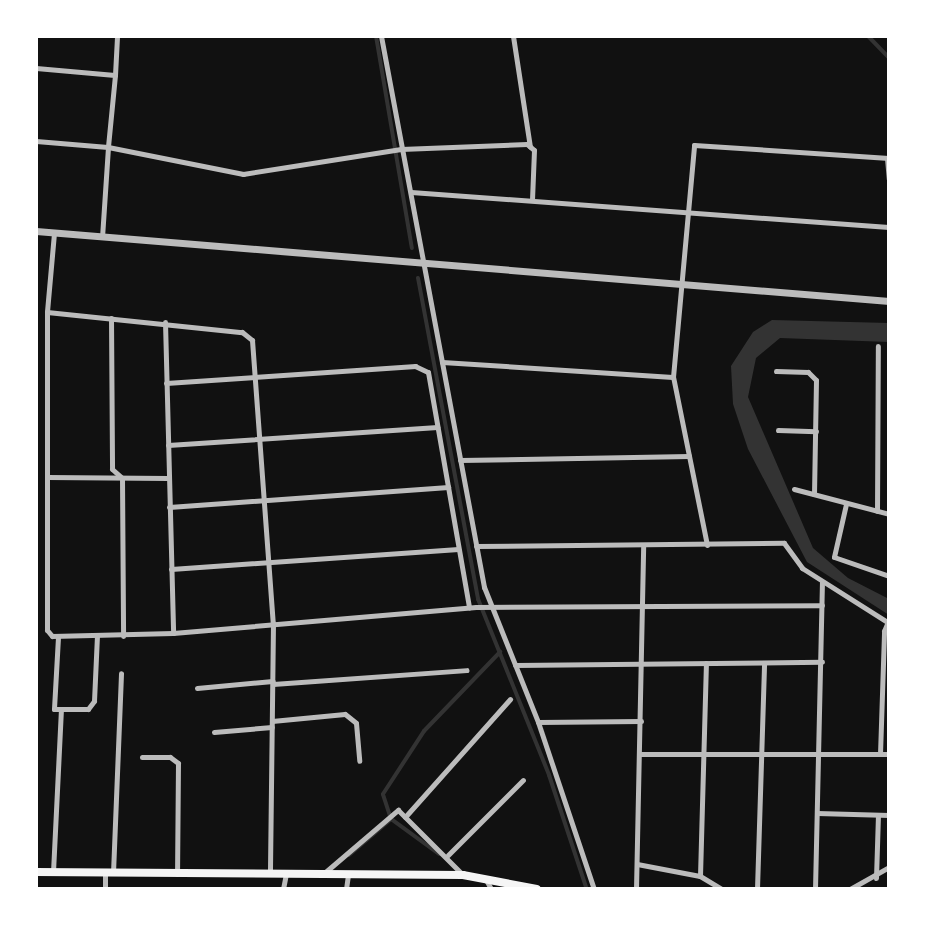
<!DOCTYPE html>
<style>
body{margin:0}
#map{position:relative;width:925px;height:925px;overflow:hidden;background:#111;font-family:"IBM Plex Serif",serif}
div>[style]{position:absolute}
.water>*{inset:0;background:#333}
.stream>*{height:4px;margin:-2px;padding:0 2px;transform-origin:2px;border-radius:2px;background:#333}
.minor>*{height:5px;margin:-2.5px;padding:0 2.5px;transform-origin:2.5px;border-radius:2.5px;background:#bcbcbc}
.tertiary>*{height:7px;margin:-3.5px;padding:0 3.5px;transform-origin:3.5px;border-radius:3.5px;background:#bcbcbc}
.primary>*{height:8px;margin:-4px;padding:0 4px;transform-origin:4px;border-radius:4px;background:#f5f5f5}
span{translate:-50% -50%;white-space:nowrap;text-align:center;line-height:1.15;-webkit-text-stroke:6px #fff;paint-order:stroke}
.frame{position:absolute;inset:0;border:38px solid #fff;pointer-events:none}
</style>
<div id="map">
<div class="water">
<div style="clip-path:polygon(772px 320px,889px 323px,889px 342px,780px 338px,756px 358px,748px 397px,813px 548px,848px 578px,889px 599px,889px 615px,807px 562px,748px 449px,733px 404px,731px 366px,753px 332px)"></div>
</div>
<div class="stream">
<div style="left:376px;top:36px;width:215px;rotate:80.4deg"></div>
<div style="left:868px;top:36px;width:30px;rotate:46deg"></div>
<div style="left:418px;top:278px;width:327px;rotate:79.4deg"></div>
<div style="left:478px;top:599px;width:190px;rotate:68deg"></div>
<div style="left:549px;top:775px;width:118px;rotate:71.7deg"></div>
<div style="left:439px;top:854px;width:59px;rotate:-143.9deg"></div>
<div style="left:391px;top:819px;width:26px;rotate:-108deg"></div>
<div style="left:383px;top:794px;width:75px;rotate:-56.9deg"></div>
<div style="left:424px;top:731px;width:110px;rotate:-46.1deg"></div>
<div style="left:349px;top:855px;width:55px;rotate:-40.6deg"></div>
</div>
<div class="minor">
<div style="left:381px;top:36px;width:561px;rotate:79.41deg"></div>
<div style="left:484px;top:587px;width:145px;rotate:68.2deg"></div>
<div style="left:538px;top:722px;width:176px;rotate:71.5deg"></div>
<div style="left:513px;top:36px;width:112px;rotate:81.3deg"></div>
<div style="left:36px;top:68px;width:79px;rotate:5.1deg"></div>
<div style="left:115px;top:75px;width:72px;rotate:95.6deg"></div>
<div style="left:108px;top:147px;width:138px;rotate:11.3deg"></div>
<div style="left:243px;top:174px;width:160px;rotate:-9deg"></div>
<div style="left:401px;top:149px;width:126px;rotate:-2.3deg"></div>
<div style="left:527px;top:144px;width:9px;rotate:41deg"></div>
<div style="left:534px;top:150px;width:49px;rotate:92.3deg"></div>
<div style="left:115px;top:75px;width:39px;rotate:-87deg"></div>
<div style="left:36px;top:141px;width:72px;rotate:4.8deg"></div>
<div style="left:108px;top:147px;width:90px;rotate:93.8deg"></div>
<div style="left:887px;top:158px;width:21px;rotate:85deg"></div>
<div style="left:411px;top:192px;width:479px;rotate:4.2deg"></div>
<div style="left:54px;top:233px;width:79px;rotate:95.1deg"></div>
<div style="left:47px;top:312px;width:318px;rotate:90deg"></div>
<div style="left:47px;top:630px;width:8px;rotate:50deg"></div>
<div style="left:52px;top:636px;width:121px;rotate:-1.4deg"></div>
<div style="left:173px;top:633px;width:304px;rotate:-4.9deg"></div>
<div style="left:476px;top:607px;width:346px;rotate:-0.3deg"></div>
<div style="left:47px;top:312px;width:196px;rotate:5.9deg"></div>
<div style="left:242px;top:332px;width:13px;rotate:39deg"></div>
<div style="left:252px;top:340px;width:284px;rotate:85.8deg"></div>
<div style="left:273px;top:623px;width:251px;rotate:90.7deg"></div>
<div style="left:111px;top:318px;width:151px;rotate:89.6deg"></div>
<div style="left:112px;top:469px;width:13px;rotate:42deg"></div>
<div style="left:122px;top:478px;width:158px;rotate:89.6deg"></div>
<div style="left:165px;top:322px;width:311px;rotate:88.5deg"></div>
<div style="left:442px;top:362px;width:231px;rotate:3.7deg"></div>
<div style="left:776px;top:371px;width:32px;rotate:2deg"></div>
<div style="left:808px;top:372px;width:11px;rotate:45deg"></div>
<div style="left:816px;top:380px;width:114px;rotate:91deg"></div>
<div style="left:166px;top:383px;width:250px;rotate:-3.9deg"></div>
<div style="left:415px;top:366px;width:14px;rotate:25deg"></div>
<div style="left:428px;top:372px;width:239px;rotate:80.1deg"></div>
<div style="left:778px;top:430px;width:38px;rotate:2deg"></div>
<div style="left:168px;top:445px;width:270px;rotate:-3.8deg"></div>
<div style="left:460px;top:460px;width:229px;rotate:-1deg"></div>
<div style="left:47px;top:477px;width:121px;rotate:0.5deg"></div>
<div style="left:794px;top:489px;width:98px;rotate:14.7deg"></div>
<div style="left:846px;top:504px;width:54px;rotate:102.8deg"></div>
<div style="left:834px;top:557px;width:58px;rotate:19.1deg"></div>
<div style="left:169px;top:507px;width:280px;rotate:-4.1deg"></div>
<div style="left:877px;top:511px;width:165px;rotate:-89.7deg"></div>
<div style="left:707px;top:545px;width:171px;rotate:-101.4deg"></div>
<div style="left:673px;top:377px;width:233px;rotate:-84.8deg"></div>
<div style="left:694px;top:145px;width:195px;rotate:3.8deg"></div>
<div style="left:476px;top:546px;width:308px;rotate:-0.6deg"></div>
<div style="left:784px;top:543px;width:31px;rotate:54deg"></div>
<div style="left:802px;top:568px;width:103px;rotate:32.3deg"></div>
<div style="left:171px;top:569px;width:288px;rotate:-4deg"></div>
<div style="left:58px;top:637px;width:72px;rotate:93.2deg"></div>
<div style="left:54px;top:709px;width:34px"></div>
<div style="left:88px;top:709px;width:10px;rotate:-53deg"></div>
<div style="left:94px;top:701px;width:65px;rotate:-87.4deg"></div>
<div style="left:515px;top:665px;width:307px;rotate:-0.6deg"></div>
<div style="left:273px;top:684px;width:194px;rotate:-4.1deg"></div>
<div style="left:197px;top:688px;width:76px;rotate:-5.3deg"></div>
<div style="left:272px;top:721px;width:73px;rotate:-5.5deg"></div>
<div style="left:345px;top:714px;width:14px;rotate:39deg"></div>
<div style="left:356px;top:723px;width:38px;rotate:85deg"></div>
<div style="left:538px;top:722px;width:103px;rotate:-0.6deg"></div>
<div style="left:214px;top:732px;width:58px;rotate:-4.9deg"></div>
<div style="left:640px;top:754px;width:249px"></div>
<div style="left:880px;top:754px;width:123px;rotate:-88.1deg"></div>
<div style="left:884px;top:631px;width:13px;rotate:-67deg"></div>
<div style="left:142px;top:757px;width:28px"></div>
<div style="left:170px;top:757px;width:10px;rotate:37deg"></div>
<div style="left:178px;top:763px;width:111px;rotate:90.5deg"></div>
<div style="left:817px;top:813px;width:72px;rotate:1.6deg"></div>
<div style="left:405px;top:817px;width:158px;rotate:-48.3deg"></div>
<div style="left:448px;top:855px;width:106px;rotate:-45deg"></div>
<div style="left:637px;top:864px;width:64px;rotate:10.8deg"></div>
<div style="left:700px;top:876px;width:26px;rotate:31deg"></div>
<div style="left:53px;top:872px;width:163px;rotate:-87.2deg"></div>
<div style="left:105px;top:873px;width:16px;rotate:90deg"></div>
<div style="left:113px;top:873px;width:200px;rotate:-87.7deg"></div>
<div style="left:323px;top:874px;width:99px;rotate:-40.5deg"></div>
<div style="left:398px;top:810px;width:92px;rotate:45deg"></div>
<div style="left:700px;top:876px;width:213px;rotate:-88.4deg"></div>
<div style="left:485px;top:878px;width:13px;rotate:61deg"></div>
<div style="left:876px;top:878px;width:63px;rotate:-88.2deg"></div>
<div style="left:283px;top:889px;width:15px;rotate:-79deg"></div>
<div style="left:346px;top:889px;width:15px;rotate:-82deg"></div>
<div style="left:636px;top:889px;width:344px;rotate:-88.8deg"></div>
<div style="left:757px;top:889px;width:226px;rotate:-88.2deg"></div>
<div style="left:815px;top:889px;width:307px;rotate:-88.7deg"></div>
<div style="left:850px;top:889px;width:45px;rotate:-29.4deg"></div>
</div>
<div class="tertiary">
<div style="left:36px;top:231px;width:856px;rotate:4.69deg"></div>
</div>
<div class="primary">
<div style="left:36px;top:872px;width:427px;rotate:0.4deg"></div>
<div style="left:463px;top:875px;width:75px;rotate:10.7deg"></div>
</div>
<div class="frame"></div>
</div>
